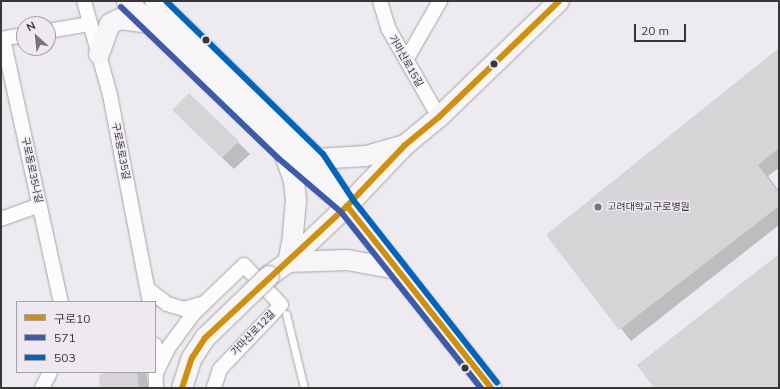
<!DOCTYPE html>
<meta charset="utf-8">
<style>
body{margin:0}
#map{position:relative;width:780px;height:389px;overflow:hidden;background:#edebef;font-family:Mulish,"Noto Sans KR",sans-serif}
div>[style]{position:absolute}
.shadow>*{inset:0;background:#0003}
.building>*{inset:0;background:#d6d4d7}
.roads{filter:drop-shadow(0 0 1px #a6a4a7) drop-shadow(0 0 1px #a6a4a7)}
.lane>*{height:7px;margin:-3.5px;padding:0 3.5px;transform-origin:3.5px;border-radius:3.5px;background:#fcfcfd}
.street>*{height:14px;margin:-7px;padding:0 7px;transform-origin:7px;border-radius:7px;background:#fcfcfd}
.secondary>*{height:20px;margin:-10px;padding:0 10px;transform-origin:10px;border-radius:10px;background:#f8f5f9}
.bridges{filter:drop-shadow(0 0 1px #a6a4a7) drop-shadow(0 0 1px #a6a4a7)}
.secondary-bridge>*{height:20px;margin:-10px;padding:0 10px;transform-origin:10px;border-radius:10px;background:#f8f5f9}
.bus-1>*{height:6px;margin:-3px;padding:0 3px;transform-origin:3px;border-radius:3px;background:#d1900b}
.bus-2>*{height:6px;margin:-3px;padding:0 3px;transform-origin:3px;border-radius:3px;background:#3d5bab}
.bus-3>*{height:6px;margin:-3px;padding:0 3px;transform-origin:3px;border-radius:3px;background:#0065bd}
.dots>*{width:11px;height:11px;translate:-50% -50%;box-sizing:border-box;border:2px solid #eee9f1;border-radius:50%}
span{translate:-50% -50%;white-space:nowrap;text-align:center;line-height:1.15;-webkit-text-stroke:3px #eee9f1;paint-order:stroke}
.street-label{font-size:10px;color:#383639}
.poi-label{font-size:10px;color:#383639}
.left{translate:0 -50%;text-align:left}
.frame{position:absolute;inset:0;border:2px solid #383639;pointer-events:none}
.legend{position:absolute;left:16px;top:301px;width:140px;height:72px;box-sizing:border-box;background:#eee9f1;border:1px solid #a5a1a7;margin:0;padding:5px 7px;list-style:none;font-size:12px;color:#383639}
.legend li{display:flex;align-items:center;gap:8px;height:20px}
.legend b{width:20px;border:1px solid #a5a1a7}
.north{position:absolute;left:16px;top:16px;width:40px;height:40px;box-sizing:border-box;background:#eee9f1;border:1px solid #a5a1a7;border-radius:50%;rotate:333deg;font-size:11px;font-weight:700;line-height:16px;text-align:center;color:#383639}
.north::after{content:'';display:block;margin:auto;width:14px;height:18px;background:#777579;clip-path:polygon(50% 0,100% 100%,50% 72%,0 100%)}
.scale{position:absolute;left:634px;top:24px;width:52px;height:18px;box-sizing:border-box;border:2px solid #383639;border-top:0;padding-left:5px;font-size:12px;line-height:14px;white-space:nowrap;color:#383639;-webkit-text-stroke:3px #eee9f1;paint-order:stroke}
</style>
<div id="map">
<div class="shadow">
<div style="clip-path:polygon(779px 50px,779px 168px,768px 176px,779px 191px,779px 225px,631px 341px,547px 235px)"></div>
<div style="clip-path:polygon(189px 95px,250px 154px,234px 169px,185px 122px)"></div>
<div style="clip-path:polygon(110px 372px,146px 372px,148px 388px,96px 388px,101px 386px)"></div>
</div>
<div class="building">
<div style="clip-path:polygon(779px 48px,779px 148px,758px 165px,779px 193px,779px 206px,619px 330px,546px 235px)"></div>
<div style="clip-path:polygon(189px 93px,239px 141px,222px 158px,172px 110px)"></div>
<div style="clip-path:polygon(779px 254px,779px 388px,654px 388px,637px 365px)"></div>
<div style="clip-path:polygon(109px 372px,137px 372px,139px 388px,100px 388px,99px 375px)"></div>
</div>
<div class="roads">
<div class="lane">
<div style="left:286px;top:314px;width:76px;rotate:76.3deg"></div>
</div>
<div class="street">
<div style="left:84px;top:1px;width:98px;rotate:74.5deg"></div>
<div style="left:110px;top:95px;width:211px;rotate:79.1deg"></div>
<div style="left:380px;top:1px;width:28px;rotate:73deg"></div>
<div style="left:388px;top:28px;width:103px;rotate:60.2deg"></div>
<div style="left:48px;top:31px;width:43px;rotate:-9.5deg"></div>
<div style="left:1px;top:39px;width:23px;rotate:-10deg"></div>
<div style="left:3px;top:39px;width:269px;rotate:77.6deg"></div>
<div style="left:406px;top:60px;width:68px;rotate:-60deg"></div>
<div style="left:1px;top:219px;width:41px;rotate:-19.7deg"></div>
<div style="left:148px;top:289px;width:24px;rotate:38deg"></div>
<div style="left:167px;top:304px;width:18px;rotate:16deg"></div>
<div style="left:184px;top:309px;width:19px;rotate:-16deg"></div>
<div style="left:155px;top:345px;width:43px;rotate:88.7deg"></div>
<div style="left:157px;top:371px;width:25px;rotate:-64deg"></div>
<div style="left:168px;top:348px;width:44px;rotate:-53.4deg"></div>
<div style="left:194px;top:313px;width:69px;rotate:-43.8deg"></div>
<div style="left:244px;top:265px;width:54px;rotate:47.2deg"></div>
<div style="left:281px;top:305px;width:88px;rotate:133.6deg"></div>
<div style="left:220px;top:369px;width:20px;rotate:108deg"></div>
<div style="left:42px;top:388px;width:18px;rotate:-63deg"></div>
</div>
<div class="secondary">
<div style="left:127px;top:1px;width:218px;rotate:43.9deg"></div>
<div style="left:284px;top:152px;width:63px;rotate:40.5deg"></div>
<div style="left:155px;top:1px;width:226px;rotate:44.3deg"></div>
<div style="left:317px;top:159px;width:56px;rotate:57.4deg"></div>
<div style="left:347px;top:206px;width:232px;rotate:51.6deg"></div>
<div style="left:99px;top:54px;width:32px;rotate:-70deg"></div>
<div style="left:110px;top:24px;width:11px;rotate:-27deg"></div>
<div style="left:120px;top:19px;width:30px;rotate:8deg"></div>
<div style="left:284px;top:152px;width:31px;rotate:71deg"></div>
<div style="left:294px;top:181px;width:19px;rotate:84deg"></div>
<div style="left:296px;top:200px;width:37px;rotate:95deg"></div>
<div style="left:293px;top:237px;width:25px;rotate:101deg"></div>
<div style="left:288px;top:262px;width:59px;rotate:-1.9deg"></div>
<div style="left:347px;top:260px;width:52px;rotate:10deg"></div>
<div style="left:317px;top:159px;width:49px;rotate:-3.5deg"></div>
<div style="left:366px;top:156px;width:41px;rotate:-15.8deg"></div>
<div style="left:269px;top:276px;width:24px;rotate:-36deg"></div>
<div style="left:288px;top:262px;width:81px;rotate:-43.5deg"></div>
<div style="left:347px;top:206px;width:84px;rotate:-46.4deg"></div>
<div style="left:405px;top:145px;width:44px;rotate:-39.5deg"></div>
<div style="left:439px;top:117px;width:167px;rotate:-44deg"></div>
</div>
</div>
<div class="bridges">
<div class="secondary-bridge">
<div style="left:182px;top:388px;width:32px;rotate:-72deg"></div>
<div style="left:192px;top:358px;width:24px;rotate:-57deg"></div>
<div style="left:205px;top:338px;width:89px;rotate:-44.1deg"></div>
</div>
</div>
<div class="bus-1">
<div style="left:347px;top:206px;width:232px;rotate:51.6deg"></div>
<div style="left:182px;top:388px;width:32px;rotate:-72deg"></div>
<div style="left:192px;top:358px;width:24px;rotate:-57deg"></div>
<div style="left:205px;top:338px;width:194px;rotate:-42.9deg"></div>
<div style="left:347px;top:206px;width:84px;rotate:-46.4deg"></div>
<div style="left:405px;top:145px;width:44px;rotate:-39.5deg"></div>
<div style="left:439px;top:117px;width:167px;rotate:-44deg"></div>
</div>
<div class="bus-2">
<div style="left:121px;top:7px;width:218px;rotate:43.9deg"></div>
<div style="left:278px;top:158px;width:83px;rotate:40.6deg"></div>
<div style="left:341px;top:212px;width:225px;rotate:51.5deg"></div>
</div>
<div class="bus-3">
<div style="left:166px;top:1px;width:219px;rotate:44.3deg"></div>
<div style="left:323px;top:154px;width:56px;rotate:56.6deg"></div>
<div style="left:354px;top:201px;width:231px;rotate:51.8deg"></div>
</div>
<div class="dots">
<div style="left:206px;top:40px;background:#383639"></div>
<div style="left:494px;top:64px;background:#383639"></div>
<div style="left:598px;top:207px;background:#777579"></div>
<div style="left:465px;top:368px;background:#383639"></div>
</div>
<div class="street-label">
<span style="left:406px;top:61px;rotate:60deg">가마산로15길</span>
<span style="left:121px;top:151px;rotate:79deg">구로동로35길</span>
<span style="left:32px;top:170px;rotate:78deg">구로동로35나길</span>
<span style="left:253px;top:333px;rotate:-46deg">가마산로12길</span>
</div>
<div class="poi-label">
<span class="left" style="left:607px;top:207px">고려대학교구로병원</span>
</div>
<div class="frame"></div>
<ul class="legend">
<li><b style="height:5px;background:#d1900b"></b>구로10</li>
<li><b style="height:5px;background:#3d5bab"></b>571</li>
<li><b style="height:5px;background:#0065bd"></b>503</li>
</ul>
<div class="north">N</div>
<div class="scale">20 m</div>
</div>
